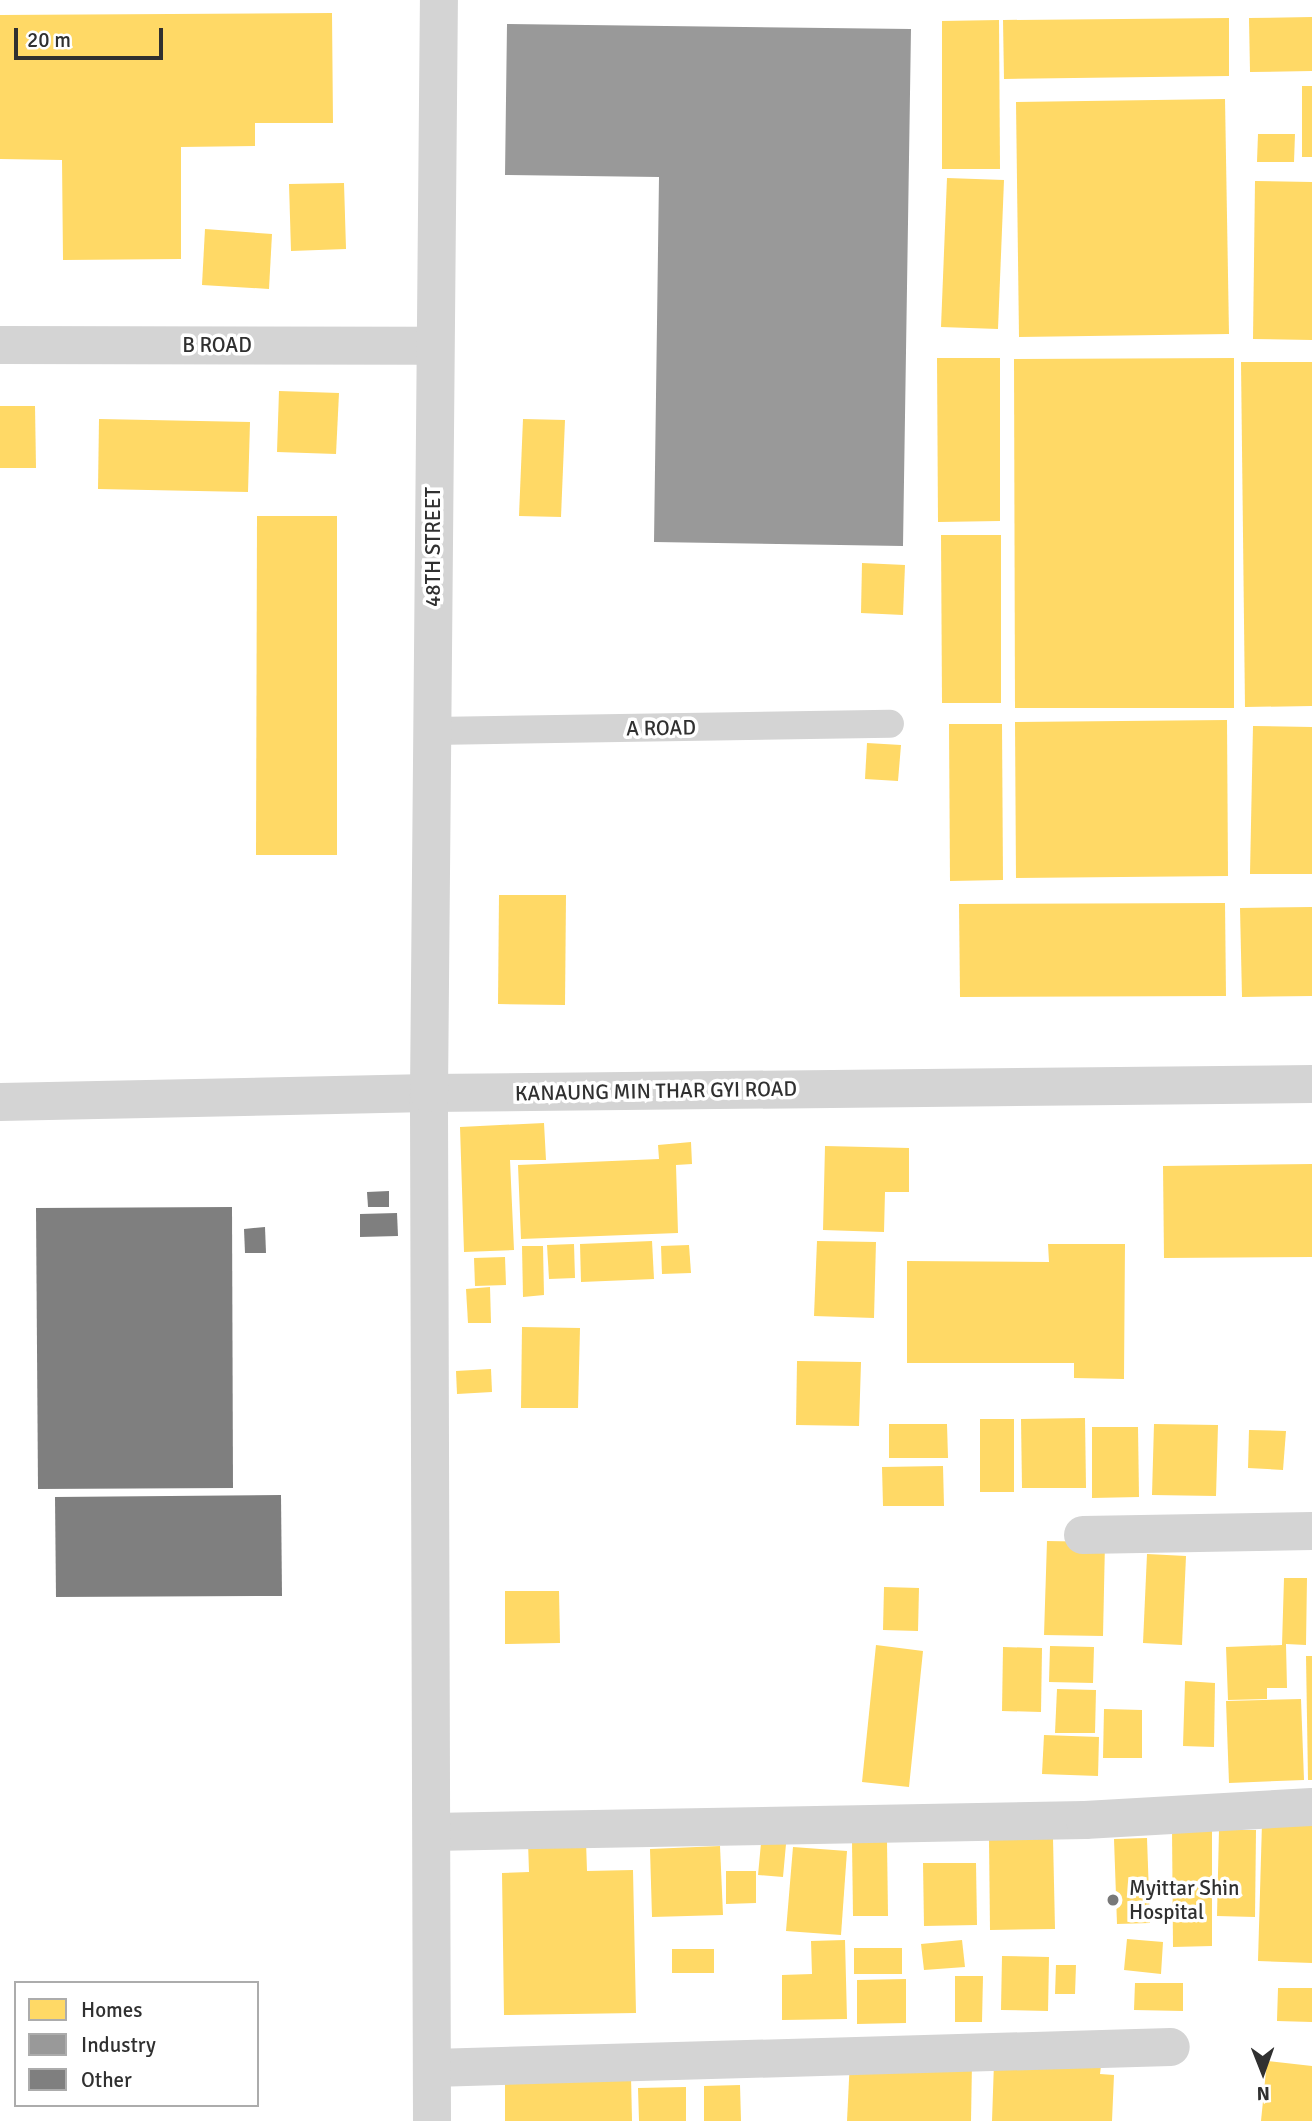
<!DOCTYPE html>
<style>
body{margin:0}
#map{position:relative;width:1312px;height:2121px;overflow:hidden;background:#fff;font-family:Signika,sans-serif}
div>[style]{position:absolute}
.homes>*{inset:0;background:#ffd966}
.industry>*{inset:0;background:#999}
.building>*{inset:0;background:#7f7f7f}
.service>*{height:28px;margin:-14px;padding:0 14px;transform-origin:14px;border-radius:14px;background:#d4d4d4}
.minor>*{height:38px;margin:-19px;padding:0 19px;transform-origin:19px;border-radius:19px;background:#d4d4d4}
.dots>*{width:19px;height:19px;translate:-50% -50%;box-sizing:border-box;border:4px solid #fff;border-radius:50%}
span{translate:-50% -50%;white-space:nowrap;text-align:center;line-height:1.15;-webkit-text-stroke:7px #fff;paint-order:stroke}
.street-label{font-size:21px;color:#303030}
.poi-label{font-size:21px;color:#303030}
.left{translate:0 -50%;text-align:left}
.legend{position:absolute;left:14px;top:1981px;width:245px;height:126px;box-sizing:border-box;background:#fff;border:2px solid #acacac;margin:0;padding:9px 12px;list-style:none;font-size:21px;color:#303030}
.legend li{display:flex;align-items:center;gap:14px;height:35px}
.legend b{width:35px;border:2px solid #acacac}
.north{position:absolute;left:1228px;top:2037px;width:70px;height:70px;-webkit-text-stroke:5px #fff;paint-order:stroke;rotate:179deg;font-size:19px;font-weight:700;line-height:28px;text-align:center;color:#303030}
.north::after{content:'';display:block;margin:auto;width:24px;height:32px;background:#303030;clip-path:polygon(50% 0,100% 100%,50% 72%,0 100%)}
.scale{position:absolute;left:14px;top:28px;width:149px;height:32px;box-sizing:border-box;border:4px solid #303030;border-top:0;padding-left:9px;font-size:21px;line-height:24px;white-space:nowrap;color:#303030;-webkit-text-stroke:5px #fff;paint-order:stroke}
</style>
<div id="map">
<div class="homes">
<div style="clip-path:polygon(332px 13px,333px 123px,255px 123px,255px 146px,181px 147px,181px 259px,63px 260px,62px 160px,0 159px,0 15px)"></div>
<div style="clip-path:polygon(1312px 17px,1312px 71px,1250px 72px,1249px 18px)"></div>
<div style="clip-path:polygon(1229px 18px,1229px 76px,1004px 79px,1003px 20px)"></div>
<div style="clip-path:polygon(999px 20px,1000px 169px,942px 169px,942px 21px)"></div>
<div style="clip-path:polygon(1302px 86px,1312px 86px,1312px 157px,1302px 157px)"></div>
<div style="clip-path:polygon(1225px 99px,1229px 334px,1019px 337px,1016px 102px)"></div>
<div style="clip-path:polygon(1258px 134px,1295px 134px,1294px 162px,1257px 162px)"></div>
<div style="clip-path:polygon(947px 178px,1004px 180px,998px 329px,941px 327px)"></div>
<div style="clip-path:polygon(1255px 181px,1312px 182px,1312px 340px,1253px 339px)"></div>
<div style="clip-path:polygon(344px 183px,346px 249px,291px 251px,289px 184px)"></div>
<div style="clip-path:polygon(205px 229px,272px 234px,269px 289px,202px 285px)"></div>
<div style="clip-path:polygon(937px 358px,1000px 358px,1000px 521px,938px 522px)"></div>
<div style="clip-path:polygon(1234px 358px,1234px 708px,1015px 708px,1014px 359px)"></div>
<div style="clip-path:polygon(1241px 362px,1312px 362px,1312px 706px,1245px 707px)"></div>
<div style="clip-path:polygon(279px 391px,339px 393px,336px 454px,277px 452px)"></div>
<div style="clip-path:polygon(0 406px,35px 406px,36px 468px,0 468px)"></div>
<div style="clip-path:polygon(99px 419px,250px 422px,248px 492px,98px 489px)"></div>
<div style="clip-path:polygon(523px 419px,565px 420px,561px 517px,519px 516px)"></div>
<div style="clip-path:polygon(257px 516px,337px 516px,337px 855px,256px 855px)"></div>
<div style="clip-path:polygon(941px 535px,1001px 535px,1001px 703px,942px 703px)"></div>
<div style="clip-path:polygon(862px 563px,905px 565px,903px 615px,861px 613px)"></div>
<div style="clip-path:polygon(1227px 720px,1228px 876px,1016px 878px,1015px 722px)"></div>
<div style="clip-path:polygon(949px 724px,1002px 724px,1003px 880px,950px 881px)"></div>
<div style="clip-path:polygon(1253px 726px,1312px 727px,1312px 874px,1250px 874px)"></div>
<div style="clip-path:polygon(867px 743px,901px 745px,898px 781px,865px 779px)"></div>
<div style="clip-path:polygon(499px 895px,566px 895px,565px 1005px,498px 1004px)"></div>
<div style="clip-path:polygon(1225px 903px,1226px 996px,960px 997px,959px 904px)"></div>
<div style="clip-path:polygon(1312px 907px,1312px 996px,1242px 997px,1240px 908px)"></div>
<div style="clip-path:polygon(544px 1123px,546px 1160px,510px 1160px,514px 1250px,464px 1252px,460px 1127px)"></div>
<div style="clip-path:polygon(691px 1142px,692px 1164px,676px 1165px,678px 1233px,521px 1239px,518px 1165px,659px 1159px,658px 1145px)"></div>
<div style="clip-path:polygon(825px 1146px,909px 1148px,909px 1192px,885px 1192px,884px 1232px,823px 1230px)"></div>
<div style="clip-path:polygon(1312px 1164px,1312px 1257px,1164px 1258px,1163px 1166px)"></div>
<div style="clip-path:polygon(652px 1241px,654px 1279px,581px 1282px,580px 1244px)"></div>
<div style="clip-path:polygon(817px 1241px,876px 1242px,874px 1318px,814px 1316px)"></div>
<div style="clip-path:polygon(574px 1244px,575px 1278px,549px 1279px,547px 1245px)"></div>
<div style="clip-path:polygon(1048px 1244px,1125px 1244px,1124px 1379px,1074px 1378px,1074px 1363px,907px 1363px,907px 1261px,1049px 1262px)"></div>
<div style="clip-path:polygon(689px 1245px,691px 1273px,662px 1274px,661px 1246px)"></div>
<div style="clip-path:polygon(522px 1246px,543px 1246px,544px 1295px,523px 1297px)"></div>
<div style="clip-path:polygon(505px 1257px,506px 1285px,475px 1286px,474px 1258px)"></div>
<div style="clip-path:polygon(490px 1287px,491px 1323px,468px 1323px,466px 1289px)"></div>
<div style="clip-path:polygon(522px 1327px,580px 1328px,578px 1408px,521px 1408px)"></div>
<div style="clip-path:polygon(797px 1361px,861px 1362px,859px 1426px,796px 1425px)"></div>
<div style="clip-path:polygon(491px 1369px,492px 1392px,457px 1394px,456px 1371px)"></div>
<div style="clip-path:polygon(1085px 1418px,1086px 1488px,1022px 1488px,1021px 1419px)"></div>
<div style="clip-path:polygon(980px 1419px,1014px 1419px,1014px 1492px,980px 1492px)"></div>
<div style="clip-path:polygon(889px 1424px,947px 1424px,948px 1458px,889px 1458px)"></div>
<div style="clip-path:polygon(1154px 1424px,1218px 1425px,1216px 1496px,1152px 1495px)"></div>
<div style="clip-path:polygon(1092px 1427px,1138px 1427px,1139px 1497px,1092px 1498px)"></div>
<div style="clip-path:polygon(1249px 1430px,1286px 1431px,1283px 1470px,1248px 1468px)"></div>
<div style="clip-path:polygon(943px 1466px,944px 1506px,883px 1506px,882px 1467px)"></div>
<div style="clip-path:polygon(1047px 1541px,1105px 1542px,1103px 1636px,1044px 1635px)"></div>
<div style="clip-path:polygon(1147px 1554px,1186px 1556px,1182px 1645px,1143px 1643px)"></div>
<div style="clip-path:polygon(1284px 1578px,1307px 1578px,1306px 1645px,1286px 1644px,1287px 1688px,1267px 1688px,1267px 1699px,1228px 1700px,1226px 1647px,1282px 1645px)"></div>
<div style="clip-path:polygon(884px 1587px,919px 1588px,918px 1631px,883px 1630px)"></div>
<div style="clip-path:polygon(505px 1591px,559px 1591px,560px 1643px,505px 1644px)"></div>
<div style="clip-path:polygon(876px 1645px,923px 1651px,909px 1787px,862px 1782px)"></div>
<div style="clip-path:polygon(1050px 1646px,1094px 1647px,1093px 1683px,1049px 1682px)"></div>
<div style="clip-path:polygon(1003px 1647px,1042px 1648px,1041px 1712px,1002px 1711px)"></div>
<div style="clip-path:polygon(1306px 1656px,1312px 1656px,1312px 1780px,1308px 1780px)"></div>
<div style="clip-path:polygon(1185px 1681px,1215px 1683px,1214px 1747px,1183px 1746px)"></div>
<div style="clip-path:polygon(1057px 1689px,1096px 1690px,1095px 1733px,1055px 1733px)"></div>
<div style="clip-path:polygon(1301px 1699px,1304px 1780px,1229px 1783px,1226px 1701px)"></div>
<div style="clip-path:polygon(1104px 1709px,1142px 1710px,1142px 1758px,1103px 1758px)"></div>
<div style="clip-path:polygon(1044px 1735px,1099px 1737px,1098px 1776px,1042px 1774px)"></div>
<div style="clip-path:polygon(1262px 1823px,1312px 1825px,1312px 1963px,1258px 1961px)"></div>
<div style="clip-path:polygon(1212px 1827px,1212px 1946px,1173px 1947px,1172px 1828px)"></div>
<div style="clip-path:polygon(1219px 1830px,1256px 1830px,1255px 1917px,1217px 1916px)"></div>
<div style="clip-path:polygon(1053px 1838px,1055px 1929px,990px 1930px,989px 1839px)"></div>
<div style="clip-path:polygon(1147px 1838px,1150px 1923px,1117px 1924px,1114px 1839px)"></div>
<div style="clip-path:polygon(586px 1841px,587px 1871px,633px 1870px,636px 2013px,504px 2015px,502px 1873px,529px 1872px,528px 1842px)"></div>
<div style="clip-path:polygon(852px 1841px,887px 1841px,888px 1916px,853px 1916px)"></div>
<div style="clip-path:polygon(761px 1843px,786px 1844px,783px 1877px,758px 1875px)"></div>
<div style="clip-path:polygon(720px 1846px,723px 1915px,652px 1917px,650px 1849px)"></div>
<div style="clip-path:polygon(793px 1847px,847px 1851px,841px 1935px,786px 1931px)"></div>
<div style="clip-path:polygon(923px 1863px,976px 1863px,977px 1925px,924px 1926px)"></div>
<div style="clip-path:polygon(726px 1871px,756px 1871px,756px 1903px,726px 1904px)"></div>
<div style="clip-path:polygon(1127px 1939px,1163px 1942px,1161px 1974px,1124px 1970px)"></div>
<div style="clip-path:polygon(845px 1940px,847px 2019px,782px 2020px,782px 1975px,812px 1974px,811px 1941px)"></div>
<div style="clip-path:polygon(962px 1940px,965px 1967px,924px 1970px,921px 1944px)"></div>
<div style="clip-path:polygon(854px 1948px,902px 1948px,902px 1974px,854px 1974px)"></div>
<div style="clip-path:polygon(672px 1949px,714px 1949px,714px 1973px,672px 1973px)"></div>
<div style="clip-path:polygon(1002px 1956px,1049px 1957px,1048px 2011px,1001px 2010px)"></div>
<div style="clip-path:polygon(1056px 1965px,1076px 1965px,1075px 1994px,1055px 1994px)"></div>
<div style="clip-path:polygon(955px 1976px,983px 1976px,982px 2022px,955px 2022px)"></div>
<div style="clip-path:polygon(906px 1979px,906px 2023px,857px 2024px,857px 1980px)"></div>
<div style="clip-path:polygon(1135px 1983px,1183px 1983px,1183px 2011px,1134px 2010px)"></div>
<div style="clip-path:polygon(1278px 1988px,1312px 1988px,1312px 2022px,1277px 2021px)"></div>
<div style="clip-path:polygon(850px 2059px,972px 2062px,971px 2121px,847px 2121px)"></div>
<div style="clip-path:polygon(1267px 2061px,1312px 2066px,1312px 2121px,1261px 2121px)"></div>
<div style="clip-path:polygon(994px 2062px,1101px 2066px,1100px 2074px,1114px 2075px,1112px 2121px,992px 2121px)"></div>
<div style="clip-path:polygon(631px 2076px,632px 2121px,505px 2121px,505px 2077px)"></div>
<div style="clip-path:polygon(740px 2085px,741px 2121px,704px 2121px,704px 2086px)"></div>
<div style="clip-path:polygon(686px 2087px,686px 2121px,639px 2121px,638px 2088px)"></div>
</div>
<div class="industry">
<div style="clip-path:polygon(507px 24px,911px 29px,903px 546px,654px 542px,659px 177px,505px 175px)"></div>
</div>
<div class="building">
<div style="clip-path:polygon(389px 1191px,389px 1207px,368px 1207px,367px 1192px)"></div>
<div style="clip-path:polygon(232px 1207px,233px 1488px,38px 1489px,36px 1208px)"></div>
<div style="clip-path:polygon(397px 1213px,398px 1236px,360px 1237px,360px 1214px)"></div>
<div style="clip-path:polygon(265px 1227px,266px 1253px,245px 1253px,244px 1229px)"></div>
<div style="clip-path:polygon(281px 1495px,282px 1596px,56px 1597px,55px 1497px)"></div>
</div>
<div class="service">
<div style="left:433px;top:731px;width:457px;rotate:-0.9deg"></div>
</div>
<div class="minor">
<div style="left:0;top:345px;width:434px;rotate:0.1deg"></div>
<div style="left:0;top:1102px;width:429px;rotate:-1.2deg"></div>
<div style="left:429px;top:1093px;width:883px;rotate:-0.58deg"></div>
<div style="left:1083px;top:1535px;width:229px;rotate:-1deg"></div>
<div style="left:432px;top:1832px;width:653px;rotate:-1.05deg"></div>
<div style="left:1085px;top:1820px;width:227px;rotate:-3.3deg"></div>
<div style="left:433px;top:2068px;width:738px;rotate:-1.63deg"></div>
<div style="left:432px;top:2121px;width:1028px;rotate:-90.17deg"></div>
<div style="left:429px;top:1093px;width:1093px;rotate:-89.48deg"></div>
</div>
<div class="dots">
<div style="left:1113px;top:1900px;background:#787878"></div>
</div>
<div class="street-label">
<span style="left:217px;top:345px">B ROAD</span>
<span style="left:433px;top:547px;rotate:-90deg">48TH STREET</span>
<span style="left:661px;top:728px;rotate:-1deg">A ROAD</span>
<span style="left:656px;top:1091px;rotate:-1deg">KANAUNG MIN THAR GYI ROAD</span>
</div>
<div class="poi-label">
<span class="left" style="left:1129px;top:1900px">Myittar Shin<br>Hospital</span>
</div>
<ul class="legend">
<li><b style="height:19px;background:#ffd966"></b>Homes</li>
<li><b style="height:19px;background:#999"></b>Industry</li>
<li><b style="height:19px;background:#7f7f7f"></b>Other</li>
</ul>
<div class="north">N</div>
<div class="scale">20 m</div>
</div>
